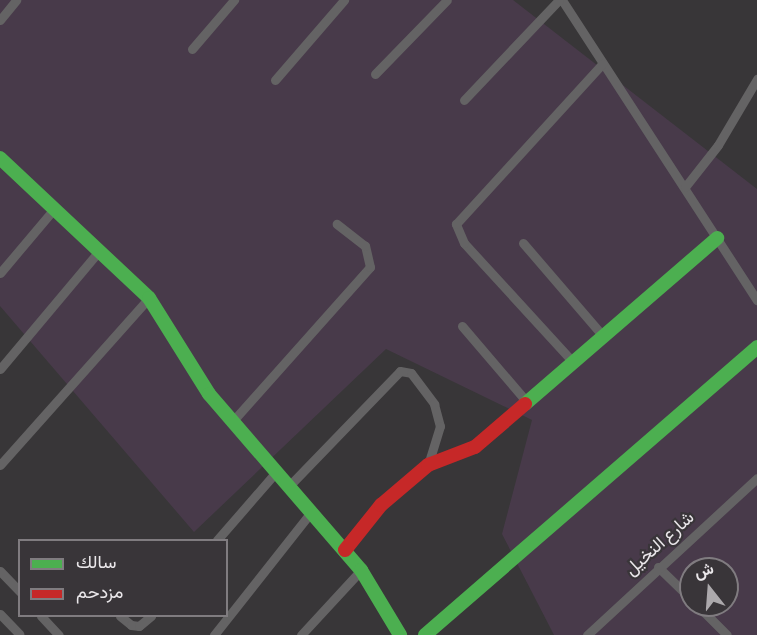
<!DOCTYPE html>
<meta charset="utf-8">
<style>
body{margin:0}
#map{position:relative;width:757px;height:635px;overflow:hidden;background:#383638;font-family:"Sofia Sans Condensed",Vazirmatn,sans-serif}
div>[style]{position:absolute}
.green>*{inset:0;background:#483a4a}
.street>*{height:9px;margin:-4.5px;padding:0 4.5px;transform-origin:4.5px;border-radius:4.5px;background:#646364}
.fast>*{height:14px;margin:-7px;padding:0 7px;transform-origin:7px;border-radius:7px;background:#4caf50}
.jam>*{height:14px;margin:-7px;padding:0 7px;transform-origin:7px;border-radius:7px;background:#c62828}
span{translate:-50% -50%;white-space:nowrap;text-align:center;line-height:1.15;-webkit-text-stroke:4.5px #393539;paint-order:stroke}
.street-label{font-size:18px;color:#eae7ea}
.legend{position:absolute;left:18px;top:539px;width:210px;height:78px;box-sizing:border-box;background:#393539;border:2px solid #807c80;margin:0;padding:8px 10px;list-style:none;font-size:18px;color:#eae7ea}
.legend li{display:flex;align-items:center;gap:12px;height:30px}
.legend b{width:30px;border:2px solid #807c80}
.north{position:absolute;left:679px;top:557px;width:60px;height:60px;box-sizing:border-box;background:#393539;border:2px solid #807c80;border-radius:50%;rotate:343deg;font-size:16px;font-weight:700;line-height:24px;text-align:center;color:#eae7ea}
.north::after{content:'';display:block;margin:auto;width:21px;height:27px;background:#aca9ac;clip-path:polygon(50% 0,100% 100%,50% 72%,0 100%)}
</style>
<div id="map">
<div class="green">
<div style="clip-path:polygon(evenodd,0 0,513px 0,757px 189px,757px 635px,554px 635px,502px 534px,532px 420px,386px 349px,194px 532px,0 306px,0 0,691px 569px,727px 569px,727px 605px,691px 605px,691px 569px)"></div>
</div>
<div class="street">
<div style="left:562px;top:0;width:358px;rotate:57deg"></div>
<div style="left:0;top:20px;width:26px;rotate:-51deg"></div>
<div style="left:192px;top:49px;width:65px;rotate:-49.4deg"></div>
<div style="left:375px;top:74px;width:103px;rotate:-45.8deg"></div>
<div style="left:275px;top:80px;width:106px;rotate:-49.2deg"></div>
<div style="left:464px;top:100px;width:138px;rotate:-46.5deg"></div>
<div style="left:685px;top:187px;width:53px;rotate:-51.8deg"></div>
<div style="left:718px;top:145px;width:77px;rotate:-59.4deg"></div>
<div style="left:523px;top:243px;width:123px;rotate:49.3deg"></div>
<div style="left:0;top:273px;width:82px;rotate:-49.9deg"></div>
<div style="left:462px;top:326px;width:99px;rotate:49.5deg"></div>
<div style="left:573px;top:362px;width:161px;rotate:-132.5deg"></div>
<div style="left:464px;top:243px;width:21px;rotate:-113deg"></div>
<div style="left:456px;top:224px;width:217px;rotate:-47.6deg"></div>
<div style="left:0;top:369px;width:155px;rotate:-50deg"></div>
<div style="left:231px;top:423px;width:209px;rotate:-48.3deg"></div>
<div style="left:370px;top:267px;width:22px;rotate:-103deg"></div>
<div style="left:365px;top:246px;width:36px;rotate:-142deg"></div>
<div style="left:0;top:465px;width:224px;rotate:-48.3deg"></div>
<div style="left:290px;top:485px;width:158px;rotate:-46deg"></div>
<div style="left:400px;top:371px;width:11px;rotate:10deg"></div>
<div style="left:411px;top:373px;width:39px;rotate:53deg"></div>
<div style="left:434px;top:404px;width:23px;rotate:75deg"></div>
<div style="left:440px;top:426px;width:41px;rotate:107.1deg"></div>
<div style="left:217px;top:540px;width:91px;rotate:-49deg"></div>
<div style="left:658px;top:567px;width:46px;rotate:44.1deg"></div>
<div style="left:0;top:571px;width:29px;rotate:46deg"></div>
<div style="left:697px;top:605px;width:42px;rotate:45deg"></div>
<div style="left:0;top:614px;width:28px;rotate:46deg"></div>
<div style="left:41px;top:616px;width:26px;rotate:47deg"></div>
<div style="left:120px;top:616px;width:14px;rotate:39deg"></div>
<div style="left:131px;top:625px;width:8px;rotate:7deg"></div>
<div style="left:139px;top:626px;width:16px;rotate:-40deg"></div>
<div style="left:214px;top:635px;width:158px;rotate:-51.7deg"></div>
<div style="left:301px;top:635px;width:88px;rotate:-47.3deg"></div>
<div style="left:587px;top:635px;width:231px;rotate:-42.7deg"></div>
</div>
<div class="fast">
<div style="left:0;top:158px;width:204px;rotate:43.2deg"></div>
<div style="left:149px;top:298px;width:113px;rotate:58deg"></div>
<div style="left:209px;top:394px;width:233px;rotate:49.2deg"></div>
<div style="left:361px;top:570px;width:76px;rotate:59deg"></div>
<div style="left:525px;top:404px;width:254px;rotate:-40.8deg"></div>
<div style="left:425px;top:635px;width:440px;rotate:-40.9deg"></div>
</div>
<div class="jam">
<div style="left:345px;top:550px;width:58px;rotate:-51.3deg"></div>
<div style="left:381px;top:505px;width:62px;rotate:-40.4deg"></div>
<div style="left:428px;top:465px;width:50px;rotate:-21deg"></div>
<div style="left:475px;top:447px;width:66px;rotate:-40.7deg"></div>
</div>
<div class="street-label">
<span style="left:660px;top:544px;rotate:-42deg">شارع النخيل</span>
</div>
<ul class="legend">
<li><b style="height:8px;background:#4caf50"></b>سالك</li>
<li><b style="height:8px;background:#c62828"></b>مزدحم</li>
</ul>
<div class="north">ش</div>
</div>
